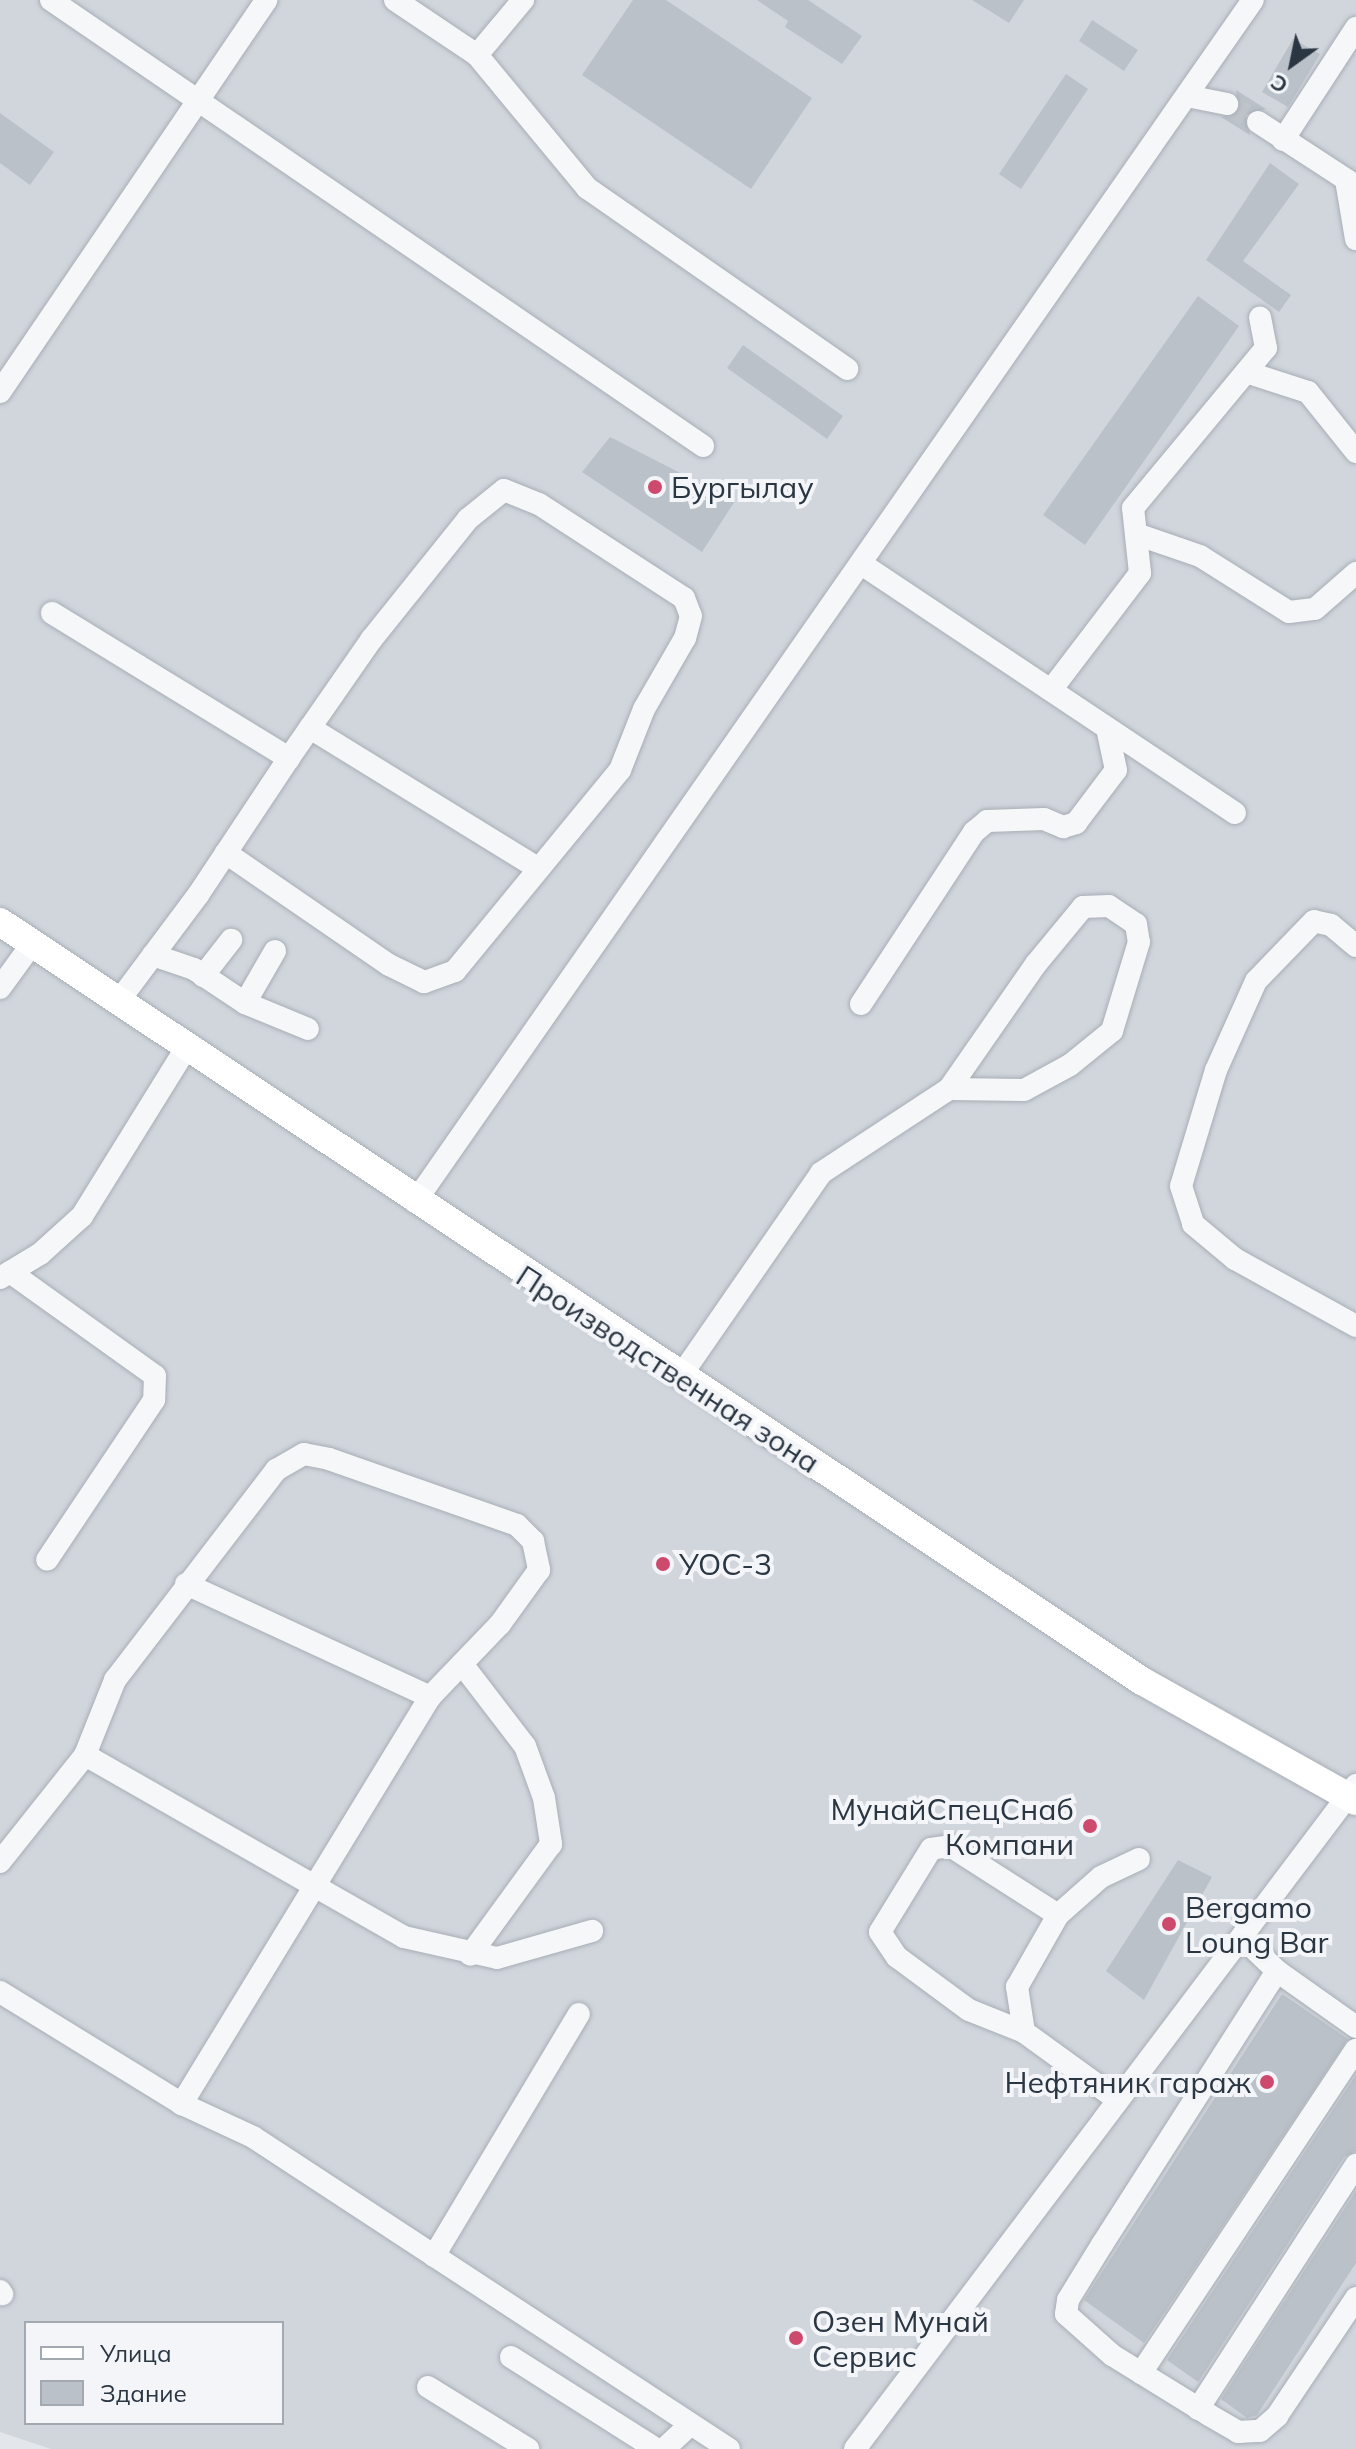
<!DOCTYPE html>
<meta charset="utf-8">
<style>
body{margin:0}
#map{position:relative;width:1356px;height:2449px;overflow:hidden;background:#e3e7eb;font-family:Mulish,sans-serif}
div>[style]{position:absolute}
.built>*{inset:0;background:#d1d6dd}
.building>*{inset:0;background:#bac1c8}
.minor-tunnel>*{height:22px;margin-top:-11px;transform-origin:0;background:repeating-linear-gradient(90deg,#bec4c9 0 22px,transparent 0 33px)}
.roads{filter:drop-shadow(0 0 2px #a8aeb5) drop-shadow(0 0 2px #a8aeb5)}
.minor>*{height:22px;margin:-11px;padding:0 11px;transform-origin:11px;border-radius:11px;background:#f6f7f9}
.major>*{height:28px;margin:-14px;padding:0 14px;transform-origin:14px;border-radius:14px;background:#fff}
.dots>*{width:22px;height:22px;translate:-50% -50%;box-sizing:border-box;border:4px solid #f3f5f8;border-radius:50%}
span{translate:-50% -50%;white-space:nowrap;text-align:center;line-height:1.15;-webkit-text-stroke:8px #f3f5f8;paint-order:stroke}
.poi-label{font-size:30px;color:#2b3643}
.left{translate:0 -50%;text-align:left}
.right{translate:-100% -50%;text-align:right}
.street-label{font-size:30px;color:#2b3643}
.legend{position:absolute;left:24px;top:2321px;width:260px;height:104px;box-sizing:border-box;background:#f3f5f8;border:2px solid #a3a9b0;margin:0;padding:10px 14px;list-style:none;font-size:24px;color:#2b3643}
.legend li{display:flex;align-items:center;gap:16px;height:40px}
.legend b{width:40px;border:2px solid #a3a9b0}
.north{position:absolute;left:1252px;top:24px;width:80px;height:80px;-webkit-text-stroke:6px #f3f5f8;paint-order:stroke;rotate:213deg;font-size:22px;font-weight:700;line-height:32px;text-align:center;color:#2b3643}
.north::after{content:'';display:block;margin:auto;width:28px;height:36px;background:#2b3643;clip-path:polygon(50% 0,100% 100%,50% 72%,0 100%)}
</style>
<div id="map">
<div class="built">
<div style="clip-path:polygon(evenodd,0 0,1356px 0,1356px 2449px,51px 2449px,0 2432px,0 0,26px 2323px,282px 2323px,282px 2423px,26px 2423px,26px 2323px)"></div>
</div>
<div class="building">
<div style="clip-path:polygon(633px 0,666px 0,812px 98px,751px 189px,582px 75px)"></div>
<div style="clip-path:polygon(757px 0,808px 0,862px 36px,842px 64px,785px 27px,788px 21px)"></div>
<div style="clip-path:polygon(972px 0,1024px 0,1009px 23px)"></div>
<div style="clip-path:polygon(1092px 20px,1138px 50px,1124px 71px,1079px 41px)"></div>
<div style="clip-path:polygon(1293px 39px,1320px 54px,1288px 107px,1262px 92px)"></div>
<div style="clip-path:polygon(1066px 74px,1088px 89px,1021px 189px,999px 174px)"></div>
<div style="clip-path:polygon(1236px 90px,1266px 109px,1246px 115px,1250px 135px,1221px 117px,1238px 113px)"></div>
<div style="clip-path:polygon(0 113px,54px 152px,30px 185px,0 163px)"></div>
<div style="clip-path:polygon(1270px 163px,1299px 184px,1243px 261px,1291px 295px,1279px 312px,1206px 260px)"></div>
<div style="clip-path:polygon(1198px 296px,1239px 326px,1085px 545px,1043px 515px)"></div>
<div style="clip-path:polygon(743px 345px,843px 416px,827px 439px,727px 368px)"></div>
<div style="clip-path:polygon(610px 437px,735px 501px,702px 552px,582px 472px)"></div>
<div style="clip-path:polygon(1178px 1860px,1212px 1877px,1144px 2000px,1106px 1971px)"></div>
<div style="clip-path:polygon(1282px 1994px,1348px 2039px,1144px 2343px,1084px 2300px)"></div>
<div style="clip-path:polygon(1356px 2075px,1356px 2151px,1344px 2157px,1198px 2382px,1167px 2360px)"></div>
<div style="clip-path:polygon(1356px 2191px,1356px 2263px,1257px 2415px,1247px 2418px,1221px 2399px)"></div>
</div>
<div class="minor-tunnel">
<div style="left:1227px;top:104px;width:36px;rotate:30deg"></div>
</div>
<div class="roads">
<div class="minor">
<div style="left:51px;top:0;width:790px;rotate:34.37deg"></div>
<div style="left:395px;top:0;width:99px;rotate:33.9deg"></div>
<div style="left:477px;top:55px;width:173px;rotate:50.4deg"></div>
<div style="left:587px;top:188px;width:317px;rotate:34.8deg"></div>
<div style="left:477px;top:55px;width:72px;rotate:-50.1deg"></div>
<div style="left:1187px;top:96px;width:41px;rotate:11.3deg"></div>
<div style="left:1258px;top:122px;width:117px;rotate:33.1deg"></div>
<div style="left:1283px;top:140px;width:134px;rotate:-56.9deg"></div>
<div style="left:1346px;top:180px;width:60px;rotate:80.4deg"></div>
<div style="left:1246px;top:372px;width:65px;rotate:17.9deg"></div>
<div style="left:1308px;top:392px;width:77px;rotate:51.3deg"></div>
<div style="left:0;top:392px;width:474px;rotate:-55.8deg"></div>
<div style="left:1136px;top:534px;width:68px;rotate:19deg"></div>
<div style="left:1200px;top:556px;width:105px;rotate:32.2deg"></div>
<div style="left:1289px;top:612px;width:26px;rotate:-7deg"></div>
<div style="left:1315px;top:609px;width:55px;rotate:-41.3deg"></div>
<div style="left:863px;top:565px;width:447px;rotate:33.7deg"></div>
<div style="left:52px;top:613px;width:278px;rotate:31.5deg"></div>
<div style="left:1051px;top:690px;width:147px;rotate:-52.7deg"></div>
<div style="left:1140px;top:573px;width:65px;rotate:-96.1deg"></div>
<div style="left:1133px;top:508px;width:208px;rotate:-50.3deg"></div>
<div style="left:1266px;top:348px;width:31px;rotate:-101deg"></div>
<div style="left:310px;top:728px;width:265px;rotate:31.6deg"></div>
<div style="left:1356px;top:946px;width:33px;rotate:-140deg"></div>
<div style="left:1331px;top:925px;width:17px;rotate:-167deg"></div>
<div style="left:1314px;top:921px;width:83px;rotate:134deg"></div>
<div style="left:1256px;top:981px;width:98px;rotate:114.2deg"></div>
<div style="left:1216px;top:1070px;width:121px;rotate:106.8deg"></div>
<div style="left:1181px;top:1186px;width:40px;rotate:72deg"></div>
<div style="left:1193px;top:1224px;width:55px;rotate:39.8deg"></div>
<div style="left:1235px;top:1259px;width:138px;rotate:29deg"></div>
<div style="left:153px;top:955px;width:43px;rotate:18.9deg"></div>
<div style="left:194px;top:969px;width:61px;rotate:33.7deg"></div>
<div style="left:245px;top:1003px;width:68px;rotate:22.4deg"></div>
<div style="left:203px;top:976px;width:46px;rotate:-52.1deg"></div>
<div style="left:0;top:988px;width:54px;rotate:-54deg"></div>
<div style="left:118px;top:1002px;width:134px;rotate:-53.2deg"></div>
<div style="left:198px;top:895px;width:164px;rotate:-56.4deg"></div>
<div style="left:289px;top:758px;width:144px;rotate:-55.2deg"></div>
<div style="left:371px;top:640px;width:155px;rotate:-51.3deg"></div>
<div style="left:468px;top:519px;width:46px;rotate:-38.9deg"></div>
<div style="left:504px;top:490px;width:38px;rotate:22deg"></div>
<div style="left:539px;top:504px;width:173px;rotate:33deg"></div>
<div style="left:684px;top:598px;width:19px;rotate:69deg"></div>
<div style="left:691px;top:616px;width:23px;rotate:105deg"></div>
<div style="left:685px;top:638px;width:82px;rotate:120deg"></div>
<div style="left:644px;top:709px;width:66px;rotate:111.5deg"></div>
<div style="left:620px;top:770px;width:260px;rotate:129.4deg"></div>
<div style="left:455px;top:971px;width:33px;rotate:160deg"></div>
<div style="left:424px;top:982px;width:39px;rotate:-154deg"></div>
<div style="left:389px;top:965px;width:198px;rotate:-145.5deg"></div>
<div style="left:245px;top:1003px;width:60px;rotate:-60deg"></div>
<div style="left:861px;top:1004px;width:206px;rotate:-56.7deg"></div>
<div style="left:974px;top:832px;width:17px;rotate:-40deg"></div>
<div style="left:987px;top:821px;width:57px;rotate:-2deg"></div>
<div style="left:1044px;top:819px;width:21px;rotate:23deg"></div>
<div style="left:1063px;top:827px;width:14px;rotate:-17deg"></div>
<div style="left:1076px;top:823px;width:66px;rotate:-53deg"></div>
<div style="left:1116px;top:770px;width:43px;rotate:-102.1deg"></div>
<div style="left:415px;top:1202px;width:1465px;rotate:-55.12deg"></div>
<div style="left:10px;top:1272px;width:178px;rotate:35.6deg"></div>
<div style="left:155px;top:1376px;width:24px;rotate:92deg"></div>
<div style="left:154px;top:1400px;width:192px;rotate:123.8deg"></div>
<div style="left:0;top:1278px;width:47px;rotate:-31deg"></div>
<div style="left:40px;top:1254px;width:57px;rotate:-42.1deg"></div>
<div style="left:82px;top:1216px;width:198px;rotate:-58.2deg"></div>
<div style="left:680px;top:1377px;width:248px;rotate:-55.3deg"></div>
<div style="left:821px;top:1173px;width:153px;rotate:-33.3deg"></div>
<div style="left:949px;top:1089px;width:152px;rotate:-55.2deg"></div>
<div style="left:1036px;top:964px;width:74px;rotate:-50.5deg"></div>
<div style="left:1083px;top:907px;width:26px;rotate:-2deg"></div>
<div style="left:1109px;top:906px;width:32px;rotate:34deg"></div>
<div style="left:1136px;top:924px;width:18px;rotate:81deg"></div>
<div style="left:1139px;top:942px;width:93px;rotate:106.9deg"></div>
<div style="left:1112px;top:1031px;width:54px;rotate:141deg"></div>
<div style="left:1070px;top:1065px;width:52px;rotate:151.5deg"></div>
<div style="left:1024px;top:1090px;width:75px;rotate:-179.2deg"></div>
<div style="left:186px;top:1584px;width:269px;rotate:24.8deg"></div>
<div style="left:462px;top:1664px;width:103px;rotate:52.5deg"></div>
<div style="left:525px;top:1746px;width:55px;rotate:69.9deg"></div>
<div style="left:544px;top:1798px;width:47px;rotate:81.3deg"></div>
<div style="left:551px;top:1844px;width:137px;rotate:126.1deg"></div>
<div style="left:85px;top:1755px;width:367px;rotate:29.7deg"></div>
<div style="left:404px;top:1937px;width:95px;rotate:12.7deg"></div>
<div style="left:497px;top:1958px;width:99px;rotate:-15.9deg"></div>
<div style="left:0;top:1862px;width:137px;rotate:-51.5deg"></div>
<div style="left:85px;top:1755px;width:81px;rotate:-68.2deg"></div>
<div style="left:115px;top:1680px;width:265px;rotate:-52.5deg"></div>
<div style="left:276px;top:1470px;width:32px;rotate:-30deg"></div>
<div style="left:304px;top:1454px;width:25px;rotate:11deg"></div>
<div style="left:329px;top:1459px;width:199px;rotate:19.3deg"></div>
<div style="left:517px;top:1525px;width:23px;rotate:45deg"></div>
<div style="left:533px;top:1541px;width:30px;rotate:78deg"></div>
<div style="left:539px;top:1570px;width:67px;rotate:125.8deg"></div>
<div style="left:500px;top:1624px;width:101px;rotate:133.8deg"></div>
<div style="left:430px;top:1697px;width:477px;rotate:121.4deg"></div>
<div style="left:1058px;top:1915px;width:128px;rotate:-147.4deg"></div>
<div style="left:950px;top:1846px;width:19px;rotate:171deg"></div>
<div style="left:931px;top:1849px;width:97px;rotate:121.6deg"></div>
<div style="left:880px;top:1932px;width:30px;rotate:56deg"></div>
<div style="left:897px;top:1957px;width:89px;rotate:36.4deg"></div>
<div style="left:969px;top:2010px;width:59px;rotate:21.8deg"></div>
<div style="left:1024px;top:2032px;width:116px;rotate:35.9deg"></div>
<div style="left:1242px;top:1937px;width:49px;rotate:44.2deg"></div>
<div style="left:1277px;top:1971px;width:97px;rotate:35.3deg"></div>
<div style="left:1277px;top:1971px;width:323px;rotate:122.6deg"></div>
<div style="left:1103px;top:2243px;width:67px;rotate:121.6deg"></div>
<div style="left:1068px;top:2300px;width:14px;rotate:98deg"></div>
<div style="left:1066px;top:2314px;width:62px;rotate:41.7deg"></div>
<div style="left:1112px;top:2355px;width:114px;rotate:31.7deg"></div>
<div style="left:1209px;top:2415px;width:34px;rotate:30deg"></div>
<div style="left:1238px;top:2432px;width:22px;rotate:-3deg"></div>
<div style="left:1260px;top:2431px;width:23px;rotate:-41deg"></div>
<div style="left:1277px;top:2416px;width:142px;rotate:-56.2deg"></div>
<div style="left:0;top:1992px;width:214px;rotate:31.6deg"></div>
<div style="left:182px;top:2104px;width:78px;rotate:24.9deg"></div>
<div style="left:253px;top:2137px;width:569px;rotate:33.24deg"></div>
<div style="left:1024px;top:2032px;width:46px;rotate:-98.8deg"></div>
<div style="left:1017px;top:1987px;width:83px;rotate:-60.3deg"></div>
<div style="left:1058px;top:1915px;width:57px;rotate:-41.5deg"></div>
<div style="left:1101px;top:1877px;width:42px;rotate:-25.3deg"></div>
<div style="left:434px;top:2256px;width:282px;rotate:-59.1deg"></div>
<div style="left:0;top:2291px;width:4px;rotate:56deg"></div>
<div style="left:511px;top:2357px;width:172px;rotate:32.4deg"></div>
<div style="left:1141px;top:2373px;width:388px;rotate:-56.4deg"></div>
<div style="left:428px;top:2387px;width:118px;rotate:31.8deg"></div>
<div style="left:1198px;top:2409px;width:291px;rotate:-57.1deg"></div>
<div style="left:664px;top:2449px;width:35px;rotate:-43deg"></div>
<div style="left:855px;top:2449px;width:832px;rotate:-52.96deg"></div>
</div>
<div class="major">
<div style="left:0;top:922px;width:1371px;rotate:33.61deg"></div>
<div style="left:1142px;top:1681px;width:245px;rotate:29.3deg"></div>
</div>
</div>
<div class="dots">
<div style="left:655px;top:487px;background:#ce4a6d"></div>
<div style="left:663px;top:1564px;background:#ce4a6d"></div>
<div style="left:1090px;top:1826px;background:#ce4a6d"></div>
<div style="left:1169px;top:1924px;background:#ce4a6d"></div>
<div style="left:1267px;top:2082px;background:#ce4a6d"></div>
<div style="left:796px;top:2338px;background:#ce4a6d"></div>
</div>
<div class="poi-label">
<span class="left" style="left:671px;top:487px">Бургылау</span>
<span class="left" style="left:679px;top:1564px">УОС-3</span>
<span class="right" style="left:1074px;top:1826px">МунайСпецСнаб<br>Компани</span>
<span class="left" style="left:1185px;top:1924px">Bergamo<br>Loung Bar</span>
<span class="right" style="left:1251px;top:2082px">Нефтяник гараж</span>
<span class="left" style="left:812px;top:2338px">Озен Мунай<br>Сервис</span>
</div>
<div class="street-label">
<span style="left:668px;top:1369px;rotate:33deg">Производственная зона</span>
</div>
<ul class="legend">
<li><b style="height:10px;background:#fff"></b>Улица</li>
<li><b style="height:22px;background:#bac1c8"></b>Здание</li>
</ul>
<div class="north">С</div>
</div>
